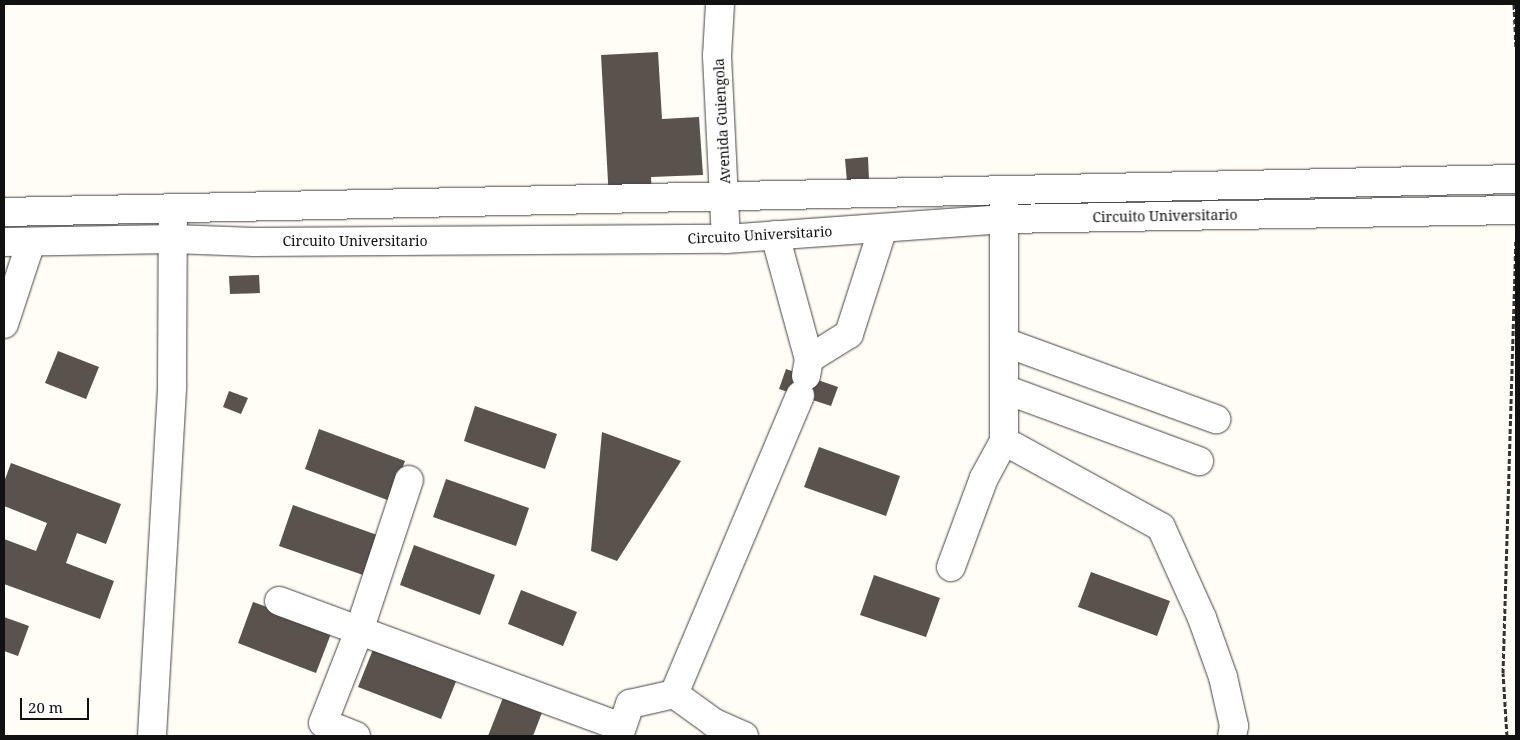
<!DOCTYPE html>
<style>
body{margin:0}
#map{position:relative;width:1520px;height:740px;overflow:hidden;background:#fffdf5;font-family:"Noto Serif",serif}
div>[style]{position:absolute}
.building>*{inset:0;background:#5a524d}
.path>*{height:3px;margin-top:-1.5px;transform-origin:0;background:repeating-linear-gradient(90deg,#333 0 5px,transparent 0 7.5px)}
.roads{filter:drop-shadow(0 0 1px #444) drop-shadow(0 0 1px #444)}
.minor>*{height:28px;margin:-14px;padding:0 14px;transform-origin:14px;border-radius:14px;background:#fff}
span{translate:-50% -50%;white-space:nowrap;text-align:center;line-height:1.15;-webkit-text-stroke:5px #fff;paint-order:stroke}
.street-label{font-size:14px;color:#111}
.frame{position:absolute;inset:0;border:5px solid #111;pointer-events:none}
.scale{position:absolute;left:20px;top:698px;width:69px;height:22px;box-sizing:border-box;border:2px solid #111;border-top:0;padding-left:6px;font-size:15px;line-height:18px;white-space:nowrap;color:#111;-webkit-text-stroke:4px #fff;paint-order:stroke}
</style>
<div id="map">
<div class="building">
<div style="clip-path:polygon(658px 52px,662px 119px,699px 117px,703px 175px,651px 177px,652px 197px,609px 200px,601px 55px)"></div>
<div style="clip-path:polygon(868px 157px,869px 180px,847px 182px,845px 159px)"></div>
<div style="clip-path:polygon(259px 275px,260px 293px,230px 294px,229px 276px)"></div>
<div style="clip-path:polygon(58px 351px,99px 367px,86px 399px,45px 383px)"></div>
<div style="clip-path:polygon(786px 369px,838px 387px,831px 406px,779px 389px)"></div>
<div style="clip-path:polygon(229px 391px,248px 398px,241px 414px,223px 407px)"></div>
<div style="clip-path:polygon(475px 406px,557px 434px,545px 469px,464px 441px)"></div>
<div style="clip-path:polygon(319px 429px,405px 461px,390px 501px,305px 469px)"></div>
<div style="clip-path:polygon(602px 432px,681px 461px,617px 561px,591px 551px)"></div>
<div style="clip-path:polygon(819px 447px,900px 476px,886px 516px,804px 487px)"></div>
<div style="clip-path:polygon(11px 463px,121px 504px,106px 544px,77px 533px,66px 563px,114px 581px,100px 619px,4px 584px,4px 539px,36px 551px,47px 523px,4px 506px,4px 482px)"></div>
<div style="clip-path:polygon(446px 479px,529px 508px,516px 546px,433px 517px)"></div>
<div style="clip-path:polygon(293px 505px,380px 536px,366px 576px,279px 546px)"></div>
<div style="clip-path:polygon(414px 545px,495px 575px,480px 615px,400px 585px)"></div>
<div style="clip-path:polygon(1091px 572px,1170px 601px,1157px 636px,1078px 607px)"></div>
<div style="clip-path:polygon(874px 575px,940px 598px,926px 637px,860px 615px)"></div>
<div style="clip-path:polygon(521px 590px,577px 612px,563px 646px,508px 624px)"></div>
<div style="clip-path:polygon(253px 602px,332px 631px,316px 673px,238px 643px)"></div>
<div style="clip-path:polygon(4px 617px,29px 626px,18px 656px,4px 651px)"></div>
<div style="clip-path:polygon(374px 647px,457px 679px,441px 719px,358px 687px)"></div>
<div style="clip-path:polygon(504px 695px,543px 710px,533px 736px,488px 736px)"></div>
</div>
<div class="path">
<div style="left:1514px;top:4px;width:45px;rotate:87.5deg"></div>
<div style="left:1507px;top:736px;width:63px;rotate:-93.6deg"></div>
<div style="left:1503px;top:673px;width:432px;rotate:-88.3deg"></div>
</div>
<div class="roads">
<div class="minor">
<div style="left:720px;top:4px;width:52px;rotate:93.3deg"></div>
<div style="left:717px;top:56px;width:183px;rotate:87.2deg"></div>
<div style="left:4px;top:212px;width:1512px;rotate:-1.25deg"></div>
<div style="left:775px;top:235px;width:129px;rotate:74.7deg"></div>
<div style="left:809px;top:359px;width:17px;rotate:100deg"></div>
<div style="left:4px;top:242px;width:169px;rotate:-1deg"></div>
<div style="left:173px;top:239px;width:81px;rotate:2.1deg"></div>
<div style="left:254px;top:242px;width:472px;rotate:-0.4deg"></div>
<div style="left:726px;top:239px;width:279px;rotate:-4.1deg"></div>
<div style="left:1004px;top:219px;width:512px;rotate:-1.01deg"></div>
<div style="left:4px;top:324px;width:86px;rotate:-71.8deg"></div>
<div style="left:1004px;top:342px;width:226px;rotate:20deg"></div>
<div style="left:809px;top:359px;width:47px;rotate:-32deg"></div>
<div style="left:849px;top:334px;width:111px;rotate:-72.2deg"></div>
<div style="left:1004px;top:389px;width:208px;rotate:20.3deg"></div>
<div style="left:1004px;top:441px;width:179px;rotate:28.7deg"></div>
<div style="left:1161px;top:527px;width:100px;rotate:65.7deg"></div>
<div style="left:1202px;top:618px;width:63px;rotate:70.4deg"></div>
<div style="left:1223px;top:677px;width:50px;rotate:77.3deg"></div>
<div style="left:1234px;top:726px;width:10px;rotate:101deg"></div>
<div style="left:951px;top:567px;width:95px;rotate:-69.7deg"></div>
<div style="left:984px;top:478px;width:42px;rotate:-61.6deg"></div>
<div style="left:1004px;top:441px;width:240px;rotate:-90deg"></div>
<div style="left:279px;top:601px;width:365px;rotate:20.2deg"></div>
<div style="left:152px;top:736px;width:352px;rotate:-86.7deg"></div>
<div style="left:172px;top:385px;width:165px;rotate:-89.7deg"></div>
<div style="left:356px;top:736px;width:35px;rotate:-158deg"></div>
<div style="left:323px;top:723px;width:99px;rotate:-68.6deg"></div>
<div style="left:359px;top:631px;width:159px;rotate:-71.7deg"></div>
<div style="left:619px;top:736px;width:34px;rotate:-71deg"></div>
<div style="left:630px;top:704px;width:45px;rotate:-12.8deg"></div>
<div style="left:744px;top:736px;width:34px;rotate:-156deg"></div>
<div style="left:713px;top:722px;width:48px;rotate:-144.3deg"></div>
<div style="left:674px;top:694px;width:324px;rotate:-67.1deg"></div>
</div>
</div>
<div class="street-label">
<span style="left:722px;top:121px;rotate:-93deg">Avenida Guiengola</span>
<span style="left:1165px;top:216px;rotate:-1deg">Circuito Universitario</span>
<span style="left:760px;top:235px;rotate:-3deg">Circuito Universitario</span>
<span style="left:355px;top:241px">Circuito Universitario</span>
</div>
<div class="frame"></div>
<div class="scale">20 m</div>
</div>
